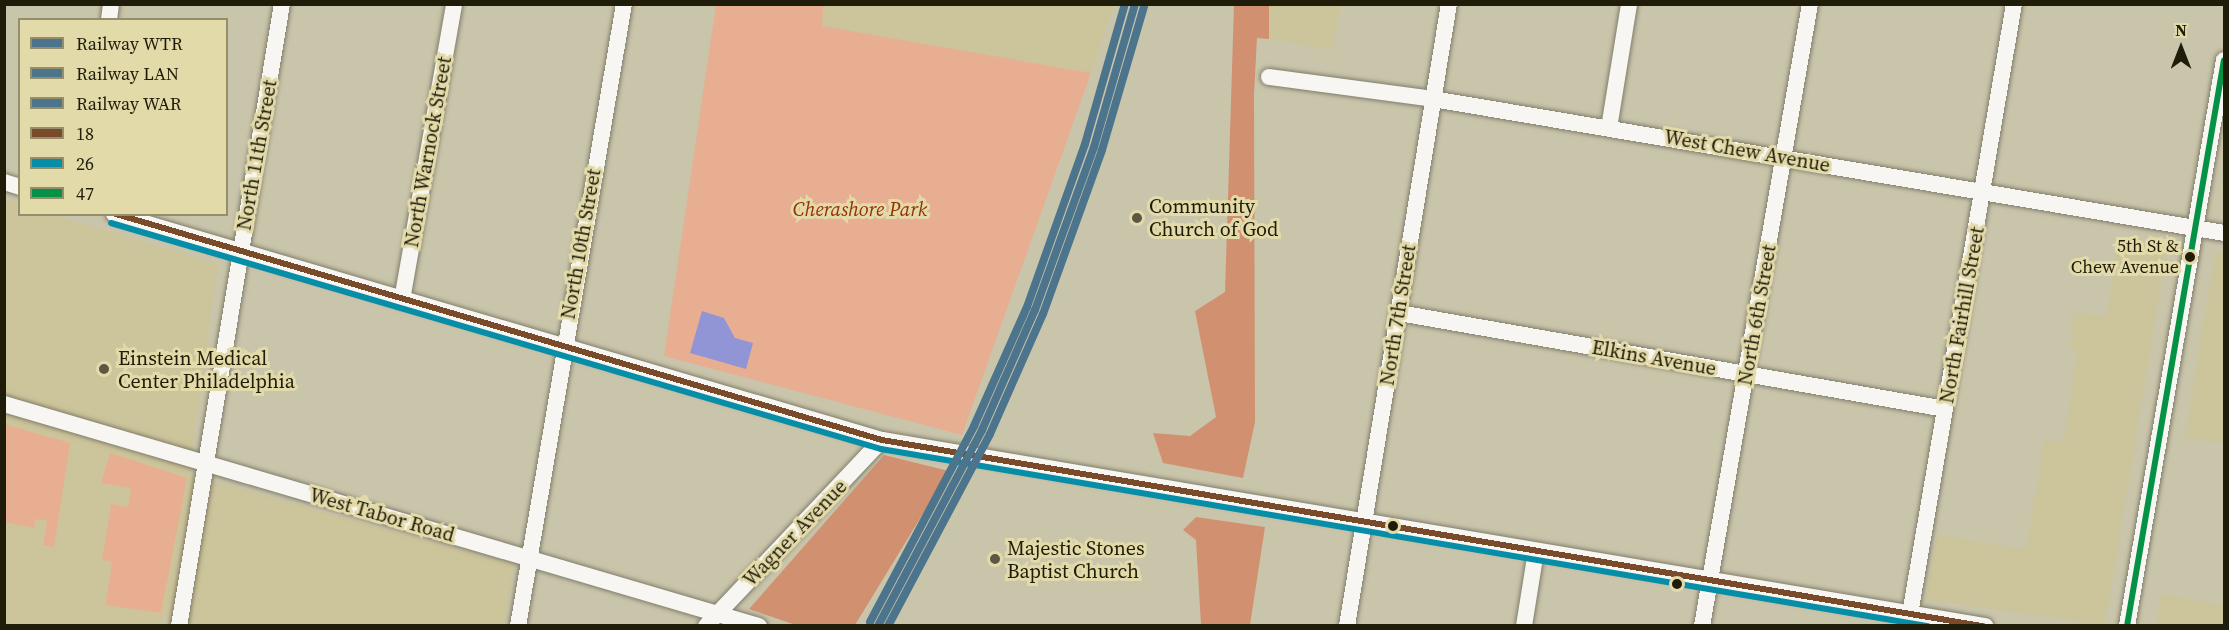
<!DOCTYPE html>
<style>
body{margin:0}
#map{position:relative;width:2229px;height:630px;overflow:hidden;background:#c9c5ab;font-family:"Source Serif 4",serif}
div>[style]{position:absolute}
.built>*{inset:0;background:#ccc49a}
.green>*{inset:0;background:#e7ae91}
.forest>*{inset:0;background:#d19171}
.water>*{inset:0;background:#9295d5}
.roads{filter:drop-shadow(0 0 2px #817e6a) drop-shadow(0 0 2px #817e6a)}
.minor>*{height:16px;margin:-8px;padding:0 8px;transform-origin:8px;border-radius:8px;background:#f7f6f2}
.bus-1>*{height:6px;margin:-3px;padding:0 3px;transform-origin:3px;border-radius:3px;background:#7a4b2a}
.bus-2>*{height:6px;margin:-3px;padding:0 3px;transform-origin:3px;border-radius:3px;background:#068da7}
.bus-3>*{height:6px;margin:-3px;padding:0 3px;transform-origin:3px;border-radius:3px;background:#059146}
.rail-1>*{height:8px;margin:-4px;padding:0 4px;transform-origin:4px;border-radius:4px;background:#4c748c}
.rail-2>*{height:8px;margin:-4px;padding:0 4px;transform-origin:4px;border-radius:4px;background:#4c748c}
.rail-3>*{height:8px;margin:-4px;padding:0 4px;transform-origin:4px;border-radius:4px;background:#4c748c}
.dots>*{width:16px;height:16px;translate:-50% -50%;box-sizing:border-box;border:3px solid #e3daaa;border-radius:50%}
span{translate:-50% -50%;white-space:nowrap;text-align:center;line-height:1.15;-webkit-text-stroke:6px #e3daaa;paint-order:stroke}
.bus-label{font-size:18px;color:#201c0a}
.right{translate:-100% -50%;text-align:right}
.street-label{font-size:20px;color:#201c0a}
.poi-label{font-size:20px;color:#201c0a}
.left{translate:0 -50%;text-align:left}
.park-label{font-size:20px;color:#973002;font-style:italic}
.frame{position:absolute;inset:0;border:6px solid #201c0a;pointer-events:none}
.legend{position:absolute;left:18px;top:18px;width:210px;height:198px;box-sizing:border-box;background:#e3daaa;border:2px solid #958e6a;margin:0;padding:8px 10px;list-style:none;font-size:18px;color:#201c0a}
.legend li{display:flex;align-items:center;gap:12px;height:30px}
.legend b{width:30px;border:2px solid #958e6a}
.north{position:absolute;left:2151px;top:18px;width:60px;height:60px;-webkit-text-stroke:4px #e3daaa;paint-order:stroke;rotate:0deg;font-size:16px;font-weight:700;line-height:24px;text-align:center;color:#201c0a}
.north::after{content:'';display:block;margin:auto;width:21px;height:27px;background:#201c0a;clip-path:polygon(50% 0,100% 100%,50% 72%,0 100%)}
</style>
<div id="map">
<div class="built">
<div style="clip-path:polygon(823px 5px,1114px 5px,1091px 73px,822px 26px)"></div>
<div style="clip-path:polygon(1269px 5px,1341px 5px,1332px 50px,1269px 39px)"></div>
<div style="clip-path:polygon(4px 200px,19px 204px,20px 214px,53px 215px,218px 264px,189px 475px,514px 565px,504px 625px,218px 626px,163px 617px,161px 625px,5px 625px)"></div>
<div style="clip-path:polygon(2119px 239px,2167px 247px,2105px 625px,1926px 600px,1937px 535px,2026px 549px,2044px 440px,2063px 443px,2078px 350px,2069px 349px,2075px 313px,2106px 317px)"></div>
<div style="clip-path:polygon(2215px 252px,2224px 254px,2224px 444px,2185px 438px)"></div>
<div style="clip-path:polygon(2161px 594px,2224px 605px,2224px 625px,2156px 625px)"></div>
</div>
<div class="green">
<div style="clip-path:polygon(716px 5px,823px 5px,822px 26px,1091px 73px,962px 435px,664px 356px)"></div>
<div style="clip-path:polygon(4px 424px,70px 443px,54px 547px,43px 545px,47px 520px,35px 519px,34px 528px,5px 522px)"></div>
<div style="clip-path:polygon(110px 453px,187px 478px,161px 613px,106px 605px,112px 562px,102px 560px,111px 504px,128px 507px,131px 488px,101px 483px)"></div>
</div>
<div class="forest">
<div style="clip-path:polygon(1234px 5px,1269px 5px,1269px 39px,1257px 38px,1254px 95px,1255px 422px,1243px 478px,1163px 463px,1153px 433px,1190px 436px,1216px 417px,1195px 311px,1225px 292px)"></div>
<div style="clip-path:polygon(884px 455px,949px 471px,855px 625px,796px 625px,749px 609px)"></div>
<div style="clip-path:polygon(1196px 517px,1265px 527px,1250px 625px,1201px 625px,1196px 540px,1183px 530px)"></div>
</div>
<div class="water">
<div style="clip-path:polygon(702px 311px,724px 318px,735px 338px,753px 343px,746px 369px,690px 353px)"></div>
</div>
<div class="roads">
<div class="minor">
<div style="left:109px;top:20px;width:16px;rotate:-83deg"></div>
<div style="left:1269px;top:77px;width:165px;rotate:7.6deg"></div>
<div style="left:1433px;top:99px;width:802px;rotate:9.61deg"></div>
<div style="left:1609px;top:128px;width:126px;rotate:-80.8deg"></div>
<div style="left:4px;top:182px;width:17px;rotate:17deg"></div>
<div style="left:114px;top:214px;width:801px;rotate:16.4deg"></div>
<div style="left:882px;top:440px;width:1119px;rotate:9.57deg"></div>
<div style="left:402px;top:300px;width:301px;rotate:-80deg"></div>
<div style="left:1399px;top:313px;width:554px;rotate:9.97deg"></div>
<div style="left:4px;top:404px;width:787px;rotate:16.39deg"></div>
<div style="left:179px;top:626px;width:630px;rotate:-80.6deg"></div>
<div style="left:518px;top:626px;width:631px;rotate:-80.33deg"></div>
<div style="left:706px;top:626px;width:256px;rotate:-46.6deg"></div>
<div style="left:1347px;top:626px;width:630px;rotate:-80.69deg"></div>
<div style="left:1524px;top:626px;width:76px;rotate:-80.9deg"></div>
<div style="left:1702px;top:626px;width:631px;rotate:-80.15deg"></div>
<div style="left:1908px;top:626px;width:631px;rotate:-80.33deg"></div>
<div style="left:2127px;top:626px;width:574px;rotate:-80.28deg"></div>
</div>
</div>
<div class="bus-1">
<div style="left:116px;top:214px;width:799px;rotate:16.44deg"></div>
<div style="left:882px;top:440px;width:1116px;rotate:9.6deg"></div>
</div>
<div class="bus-2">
<div style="left:111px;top:223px;width:802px;rotate:16.36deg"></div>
<div style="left:881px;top:449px;width:1062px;rotate:9.6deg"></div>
</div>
<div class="bus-3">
<div style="left:2127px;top:626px;width:574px;rotate:-80.28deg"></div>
</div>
<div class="rail-1">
<div style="left:878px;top:626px;width:222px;rotate:-62deg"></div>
<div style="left:982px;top:430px;width:131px;rotate:-66.2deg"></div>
<div style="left:1035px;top:310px;width:173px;rotate:-70.1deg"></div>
<div style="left:1094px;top:147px;width:149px;rotate:-74deg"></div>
</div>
<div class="rail-2">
<div style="left:888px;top:626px;width:217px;rotate:-62deg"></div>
<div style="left:990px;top:434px;width:131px;rotate:-66.2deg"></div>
<div style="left:1043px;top:314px;width:174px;rotate:-70.2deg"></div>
<div style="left:1102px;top:150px;width:150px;rotate:-73.7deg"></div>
</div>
<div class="rail-3">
<div style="left:870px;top:622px;width:222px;rotate:-62deg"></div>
<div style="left:974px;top:426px;width:130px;rotate:-66deg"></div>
<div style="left:1027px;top:307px;width:173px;rotate:-70.4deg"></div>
<div style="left:1085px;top:144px;width:146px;rotate:-74.1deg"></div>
</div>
<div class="dots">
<div style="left:1137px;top:218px;background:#5b5742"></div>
<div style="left:2190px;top:257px;background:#201c0a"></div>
<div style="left:104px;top:369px;background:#5b5742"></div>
<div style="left:1393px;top:526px;background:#201c0a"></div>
<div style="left:995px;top:559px;background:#5b5742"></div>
<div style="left:1677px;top:584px;background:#201c0a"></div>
</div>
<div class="bus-label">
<span class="right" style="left:2179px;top:257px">5th St &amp;<br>Chew Avenue</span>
</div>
<div class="street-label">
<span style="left:1747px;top:151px;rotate:10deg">West Chew Avenue</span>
<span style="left:428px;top:152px;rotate:-80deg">North Warnock Street</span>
<span style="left:257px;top:155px;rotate:-80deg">North 11th Street</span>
<span style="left:581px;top:244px;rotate:-80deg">North 10th Street</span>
<span style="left:1398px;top:315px;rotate:-81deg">North 7th Street</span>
<span style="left:1757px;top:315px;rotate:-80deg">North 6th Street</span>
<span style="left:1962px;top:315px;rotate:-80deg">North Fairhill Street</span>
<span style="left:1654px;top:358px;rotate:10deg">Elkins Avenue</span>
<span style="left:382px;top:515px;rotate:16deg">West Tabor Road</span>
<span style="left:795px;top:533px;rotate:-46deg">Wagner Avenue</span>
</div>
<div class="poi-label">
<span class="left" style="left:1149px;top:218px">Community<br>Church of God</span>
<span class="left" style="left:118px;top:370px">Einstein Medical<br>Center Philadelphia</span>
<span class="left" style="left:1007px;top:560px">Majestic Stones<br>Baptist Church</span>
</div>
<div class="park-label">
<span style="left:860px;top:209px">Cherashore Park</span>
</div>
<div class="frame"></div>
<ul class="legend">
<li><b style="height:8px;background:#4c748c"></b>Railway WTR</li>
<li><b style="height:8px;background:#4c748c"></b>Railway LAN</li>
<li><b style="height:8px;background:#4c748c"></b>Railway WAR</li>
<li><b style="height:8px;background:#7a4b2a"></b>18</li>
<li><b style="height:8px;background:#068da7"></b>26</li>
<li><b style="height:8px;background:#059146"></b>47</li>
</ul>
<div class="north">N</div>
</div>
